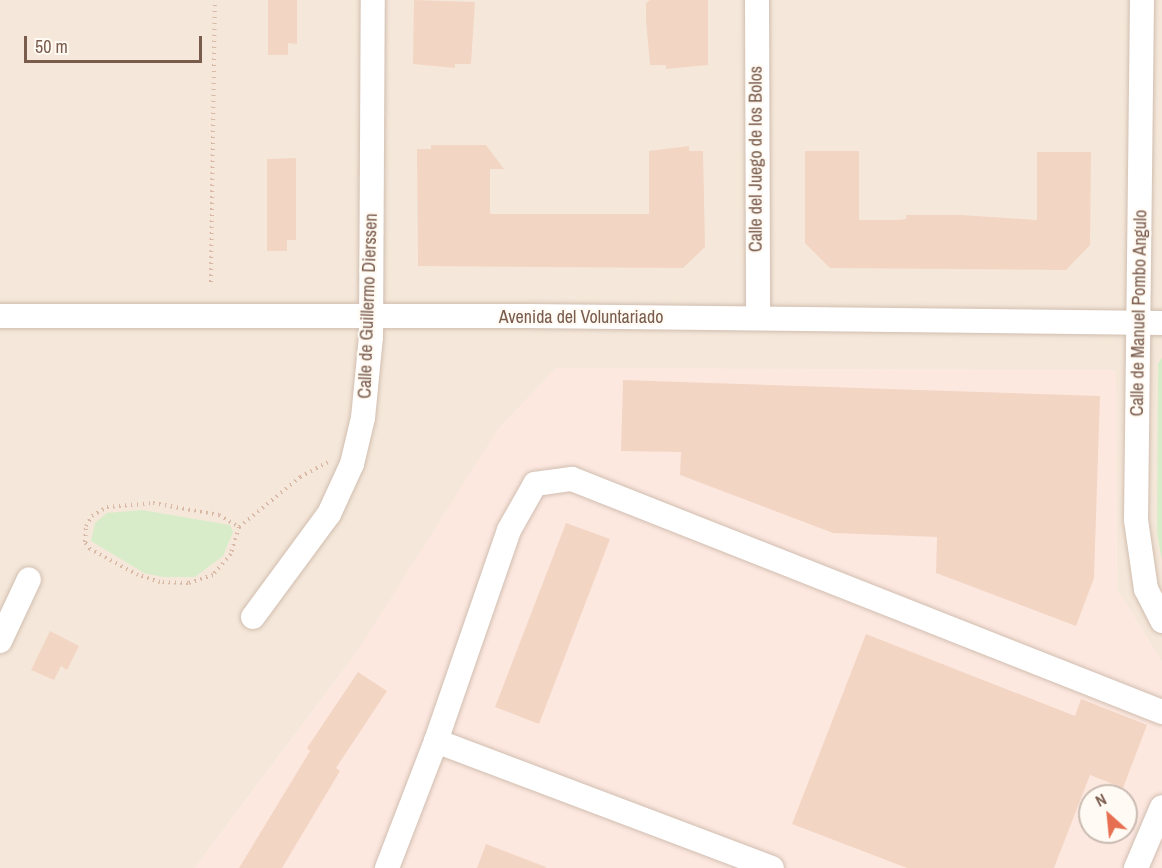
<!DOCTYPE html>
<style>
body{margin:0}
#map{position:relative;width:1162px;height:868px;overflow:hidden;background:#fdf6ec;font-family:"Archivo Narrow",sans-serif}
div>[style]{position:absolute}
.residential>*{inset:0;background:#f5e8da}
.commercial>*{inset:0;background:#fde8e0}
.green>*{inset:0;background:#d8ecc9}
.building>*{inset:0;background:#f3d5c3}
.path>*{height:4px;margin-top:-2px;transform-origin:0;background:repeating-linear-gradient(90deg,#d9b8a5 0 1.5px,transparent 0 6px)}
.roads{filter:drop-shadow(0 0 2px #d1beb0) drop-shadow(0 0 2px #d1beb0)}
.street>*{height:24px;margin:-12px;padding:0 12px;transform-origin:12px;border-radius:12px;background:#fff}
span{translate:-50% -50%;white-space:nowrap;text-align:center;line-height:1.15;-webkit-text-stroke:4.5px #fffaf3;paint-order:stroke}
.street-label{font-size:18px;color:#7a5c4d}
.north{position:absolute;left:1078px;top:784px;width:60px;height:60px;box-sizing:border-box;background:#fffaf3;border:2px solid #cabbb1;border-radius:50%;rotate:333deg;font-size:16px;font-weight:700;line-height:24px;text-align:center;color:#7a5c4d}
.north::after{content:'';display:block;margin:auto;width:21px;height:27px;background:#e76f51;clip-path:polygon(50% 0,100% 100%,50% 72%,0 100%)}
.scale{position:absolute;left:24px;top:36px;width:178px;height:27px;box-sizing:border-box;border:3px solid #7a5c4d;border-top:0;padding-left:8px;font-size:18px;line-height:21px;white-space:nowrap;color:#7a5c4d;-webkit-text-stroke:4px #fffaf3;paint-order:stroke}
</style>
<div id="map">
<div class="residential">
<div style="clip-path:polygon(0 0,1162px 0,1162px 662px,1117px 590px,1115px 370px,355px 655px,195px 868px,0 868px)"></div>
</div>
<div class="commercial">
<div style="clip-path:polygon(evenodd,556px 368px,1116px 370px,1117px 589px,1162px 662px,1162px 868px,195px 868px,355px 655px,498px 429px,556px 368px,1090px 796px,1126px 796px,1126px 832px,1090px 832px,1090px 796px)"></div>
</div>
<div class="green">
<div style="clip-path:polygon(1162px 357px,1162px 561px,1157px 533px,1158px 364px)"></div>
<div style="clip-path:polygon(142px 510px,230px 525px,233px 532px,223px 556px,195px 577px,163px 577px,144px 573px,91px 541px,95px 523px,107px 513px)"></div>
</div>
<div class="building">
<div style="clip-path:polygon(268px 0,297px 0,297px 44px,288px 43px,288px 55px,268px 55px)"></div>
<div style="clip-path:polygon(414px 0,475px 2px,471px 64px,455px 64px,455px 68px,413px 64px)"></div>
<div style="clip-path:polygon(650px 0,708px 0,708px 65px,666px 69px,666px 65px,650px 65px,646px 20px,646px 3px)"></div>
<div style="clip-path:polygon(431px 145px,486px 145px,504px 169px,490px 169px,490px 214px,649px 214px,649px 151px,689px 146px,689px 151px,703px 151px,705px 247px,683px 268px,418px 266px,417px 149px,431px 149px)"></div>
<div style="clip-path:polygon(805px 151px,859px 151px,859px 220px,896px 220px,906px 219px,906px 215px,961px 215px,1037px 220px,1037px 152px,1091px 152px,1090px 245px,1066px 270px,830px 268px,805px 243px)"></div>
<div style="clip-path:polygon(296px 158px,296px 240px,287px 240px,287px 251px,267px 251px,267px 159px)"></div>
<div style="clip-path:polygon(623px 380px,1100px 396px,1094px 578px,1076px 626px,936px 573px,937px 537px,833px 533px,680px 475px,681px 452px,621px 451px)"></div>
<div style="clip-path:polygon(566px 523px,610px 539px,539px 724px,495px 707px)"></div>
<div style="clip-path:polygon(50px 631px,79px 646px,67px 670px,61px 666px,54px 680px,31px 670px)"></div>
<div style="clip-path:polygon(866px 634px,1075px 716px,1081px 699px,1147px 725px,1123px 788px,1090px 775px,1054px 868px,907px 868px,792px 824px)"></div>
<div style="clip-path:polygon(358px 672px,387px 691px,336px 768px,340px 771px,282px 868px,239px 868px,310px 751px,307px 748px)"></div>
<div style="clip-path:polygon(486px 844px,546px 867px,546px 868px,477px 868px)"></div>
</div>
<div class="path">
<div style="left:211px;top:282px;width:282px;rotate:-89.2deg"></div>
<div style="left:153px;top:503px;width:67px;rotate:10.3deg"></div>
<div style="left:219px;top:515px;width:23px;rotate:31deg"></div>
<div style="left:239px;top:527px;width:28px;rotate:107deg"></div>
<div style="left:231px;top:554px;width:28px;rotate:131deg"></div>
<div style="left:213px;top:575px;width:26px;rotate:162deg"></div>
<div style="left:188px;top:583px;width:28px;rotate:-178deg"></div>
<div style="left:160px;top:582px;width:23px;rotate:-162deg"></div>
<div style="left:138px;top:575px;width:55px;rotate:-151.6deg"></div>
<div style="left:90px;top:549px;width:9px;rotate:-126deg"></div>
<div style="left:85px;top:542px;width:16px;rotate:-86deg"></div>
<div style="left:86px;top:526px;width:12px;rotate:-59deg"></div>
<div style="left:92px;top:516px;width:17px;rotate:-31deg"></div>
<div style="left:107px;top:507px;width:46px;rotate:-5deg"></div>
<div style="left:239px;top:527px;width:79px;rotate:-39.3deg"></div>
<div style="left:300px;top:477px;width:32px;rotate:-28deg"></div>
</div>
<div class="roads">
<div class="street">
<div style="left:757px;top:0;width:318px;rotate:89.8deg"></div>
<div style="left:1142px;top:0;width:520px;rotate:90.66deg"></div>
<div style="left:1136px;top:520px;width:70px;rotate:81.8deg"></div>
<div style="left:1146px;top:589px;width:36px;rotate:63deg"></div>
<div style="left:0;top:316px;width:528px"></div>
<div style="left:528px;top:316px;width:634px;rotate:0.63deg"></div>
<div style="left:253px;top:617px;width:128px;rotate:-53.6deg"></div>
<div style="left:329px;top:514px;width:55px;rotate:-65.3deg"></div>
<div style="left:352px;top:464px;width:47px;rotate:-76.6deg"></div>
<div style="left:363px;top:418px;width:81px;rotate:-84.4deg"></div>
<div style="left:371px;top:337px;width:337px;rotate:-89.7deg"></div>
<div style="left:0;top:641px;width:68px;rotate:-64.9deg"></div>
<div style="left:436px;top:741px;width:359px;rotate:20.7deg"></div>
<div style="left:387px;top:868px;width:136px;rotate:-68.9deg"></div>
<div style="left:436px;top:741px;width:223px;rotate:-70.9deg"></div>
<div style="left:509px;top:530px;width:53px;rotate:-60.5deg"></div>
<div style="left:535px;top:484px;width:37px;rotate:-8deg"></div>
<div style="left:572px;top:479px;width:634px;rotate:21.55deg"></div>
<div style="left:1136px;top:868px;width:66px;rotate:-66.9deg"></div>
</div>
</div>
<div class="street-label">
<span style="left:756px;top:159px;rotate:-90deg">Calle del Juego de los Bolos</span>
<span style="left:368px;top:306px;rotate:-88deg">Calle de Guillermo Dierssen</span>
<span style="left:1139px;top:313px;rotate:-89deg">Calle de Manuel Pombo Angulo</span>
<span style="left:581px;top:317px">Avenida del Voluntariado</span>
</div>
<div class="north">N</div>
<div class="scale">50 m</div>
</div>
